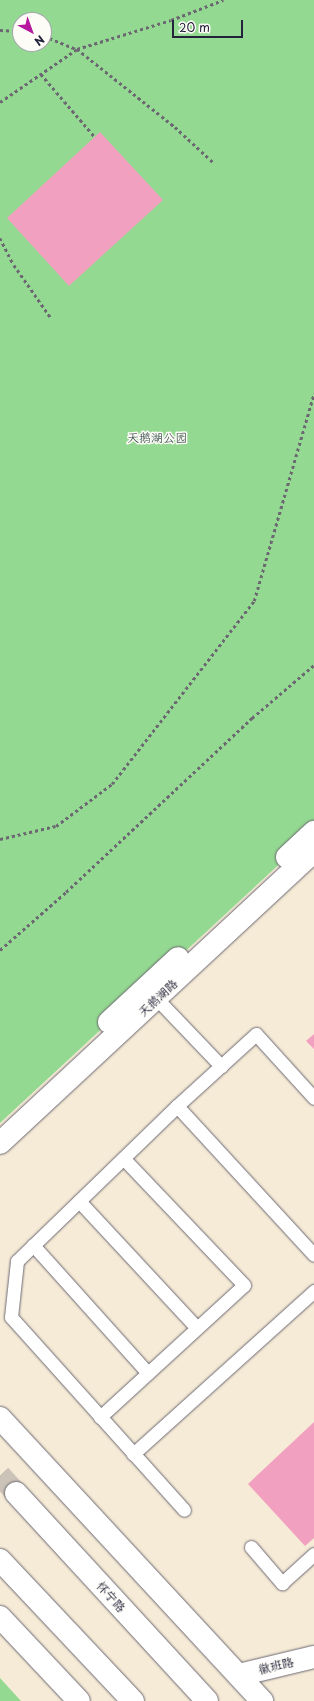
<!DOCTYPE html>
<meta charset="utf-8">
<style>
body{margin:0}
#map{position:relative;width:314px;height:1701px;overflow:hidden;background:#f6ebd7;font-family:"Playpen Sans","LXGW WenKai TC",sans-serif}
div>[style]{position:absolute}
.green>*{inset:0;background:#94d991}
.building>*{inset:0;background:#f1a1bf}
.primary-tunnel>*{height:22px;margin-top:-11px;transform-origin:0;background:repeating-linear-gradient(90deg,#ccc3b8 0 22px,transparent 0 33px)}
.path>*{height:2.5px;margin-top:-1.25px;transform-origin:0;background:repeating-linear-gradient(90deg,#6c6872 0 3px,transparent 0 6px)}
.roads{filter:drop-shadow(0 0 1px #6c6872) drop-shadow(0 0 1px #6c6872)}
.lane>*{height:13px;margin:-6.5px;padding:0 6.5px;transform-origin:6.5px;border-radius:6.5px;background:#fff}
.street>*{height:22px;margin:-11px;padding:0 11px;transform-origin:11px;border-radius:11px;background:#fff}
.secondary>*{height:22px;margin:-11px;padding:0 11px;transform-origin:11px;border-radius:11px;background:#fff}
.primary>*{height:22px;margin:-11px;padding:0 11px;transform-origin:11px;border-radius:11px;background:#fff}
span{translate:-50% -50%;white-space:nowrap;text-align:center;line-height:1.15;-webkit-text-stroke:3px #fdfcf7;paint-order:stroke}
.park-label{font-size:12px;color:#445955}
.street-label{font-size:12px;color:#22223b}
.north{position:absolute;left:12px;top:12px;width:40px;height:40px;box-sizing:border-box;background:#fdfcf7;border:1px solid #a5a5ac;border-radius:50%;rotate:139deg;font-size:11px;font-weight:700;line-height:16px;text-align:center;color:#22223b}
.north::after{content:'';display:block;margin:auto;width:14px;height:18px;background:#b5179e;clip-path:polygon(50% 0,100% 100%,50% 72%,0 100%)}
.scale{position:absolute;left:172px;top:20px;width:71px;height:18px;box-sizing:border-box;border:2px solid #22223b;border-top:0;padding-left:5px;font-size:12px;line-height:14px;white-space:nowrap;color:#22223b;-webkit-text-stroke:3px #fdfcf7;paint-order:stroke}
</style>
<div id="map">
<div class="green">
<div style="clip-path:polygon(evenodd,0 0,314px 0,314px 832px,0 1123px,0 0,20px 20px,44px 20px,44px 44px,20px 44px,20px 20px)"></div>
<div style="clip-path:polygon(0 1678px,21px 1701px,0 1701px)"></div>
</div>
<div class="building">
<div style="clip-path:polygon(100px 132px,163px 200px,69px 286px,7px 218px)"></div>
<div style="clip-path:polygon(314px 1034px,314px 1049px,306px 1041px)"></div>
<div style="clip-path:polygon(314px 1422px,314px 1538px,305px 1546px,248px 1484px)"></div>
</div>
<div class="primary-tunnel">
<div style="left:0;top:1475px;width:24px;rotate:48deg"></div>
</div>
<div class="path">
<div style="left:0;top:30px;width:20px;rotate:3deg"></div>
<div style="left:44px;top:36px;width:35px;rotate:22deg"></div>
<div style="left:77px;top:49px;width:98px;rotate:-17.1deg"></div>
<div style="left:171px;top:20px;width:56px;rotate:-21deg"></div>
<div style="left:41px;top:74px;width:83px;rotate:49.4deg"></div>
<div style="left:0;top:102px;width:93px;rotate:-34.5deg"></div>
<div style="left:77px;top:49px;width:125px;rotate:38.5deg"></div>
<div style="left:175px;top:127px;width:53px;rotate:42.7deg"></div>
<div style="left:0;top:238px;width:30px;rotate:63deg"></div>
<div style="left:14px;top:265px;width:65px;rotate:55.1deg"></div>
<div style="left:0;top:839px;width:57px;rotate:-13.1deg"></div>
<div style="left:56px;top:826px;width:70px;rotate:-36.9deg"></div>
<div style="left:112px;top:784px;width:232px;rotate:-52.2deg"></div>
<div style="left:254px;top:601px;width:216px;rotate:-73.9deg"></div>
<div style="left:0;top:950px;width:88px;rotate:-41.3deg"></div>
<div style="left:66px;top:892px;width:255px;rotate:-43.1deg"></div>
<div style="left:252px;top:718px;width:82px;rotate:-40.5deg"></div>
</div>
<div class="roads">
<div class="lane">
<div style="left:157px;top:999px;width:93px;rotate:46.3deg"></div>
<div style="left:314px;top:1098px;width:86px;rotate:-132.2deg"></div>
<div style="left:256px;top:1034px;width:107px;rotate:137.7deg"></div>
<div style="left:177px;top:1106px;width:202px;rotate:47.4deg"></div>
<div style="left:177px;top:1106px;width:223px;rotate:135.9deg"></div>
<div style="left:17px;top:1261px;width:56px;rotate:96.1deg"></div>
<div style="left:11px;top:1317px;width:259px;rotate:48.1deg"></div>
<div style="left:79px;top:1201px;width:173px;rotate:47.1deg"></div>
<div style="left:33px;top:1245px;width:172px;rotate:48.1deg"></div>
<div style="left:100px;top:1417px;width:195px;rotate:-42.5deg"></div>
<div style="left:244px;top:1285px;width:175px;rotate:-133.6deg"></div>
<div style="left:133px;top:1454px;width:244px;rotate:-42deg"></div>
<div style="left:251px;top:1547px;width:48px;rotate:49.3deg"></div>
<div style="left:282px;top:1583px;width:43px;rotate:-42.2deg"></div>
</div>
<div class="street">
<div style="left:239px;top:1675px;width:77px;rotate:-13.5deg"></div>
</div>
<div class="secondary">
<div style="left:287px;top:857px;width:37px;rotate:-43deg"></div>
<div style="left:109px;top:1022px;width:94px;rotate:-42.8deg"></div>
<div style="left:0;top:1143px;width:429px;rotate:-42.9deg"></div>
</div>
<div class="primary">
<div style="left:0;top:1418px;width:386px;rotate:47.2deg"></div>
<div style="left:16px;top:1493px;width:282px;rotate:47.4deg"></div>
<div style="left:0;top:1560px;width:194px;rotate:46.7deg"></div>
<div style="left:0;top:1617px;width:115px;rotate:46.8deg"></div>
</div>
</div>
<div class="park-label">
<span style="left:157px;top:438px">天鹅湖公园</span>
</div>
<div class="street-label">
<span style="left:158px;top:998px;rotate:-43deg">天鹅湖路</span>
<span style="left:111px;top:1597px;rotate:48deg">怀宁路</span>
<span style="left:276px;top:1666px;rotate:-14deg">徽班路</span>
</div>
<div class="north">N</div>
<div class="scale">20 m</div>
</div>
